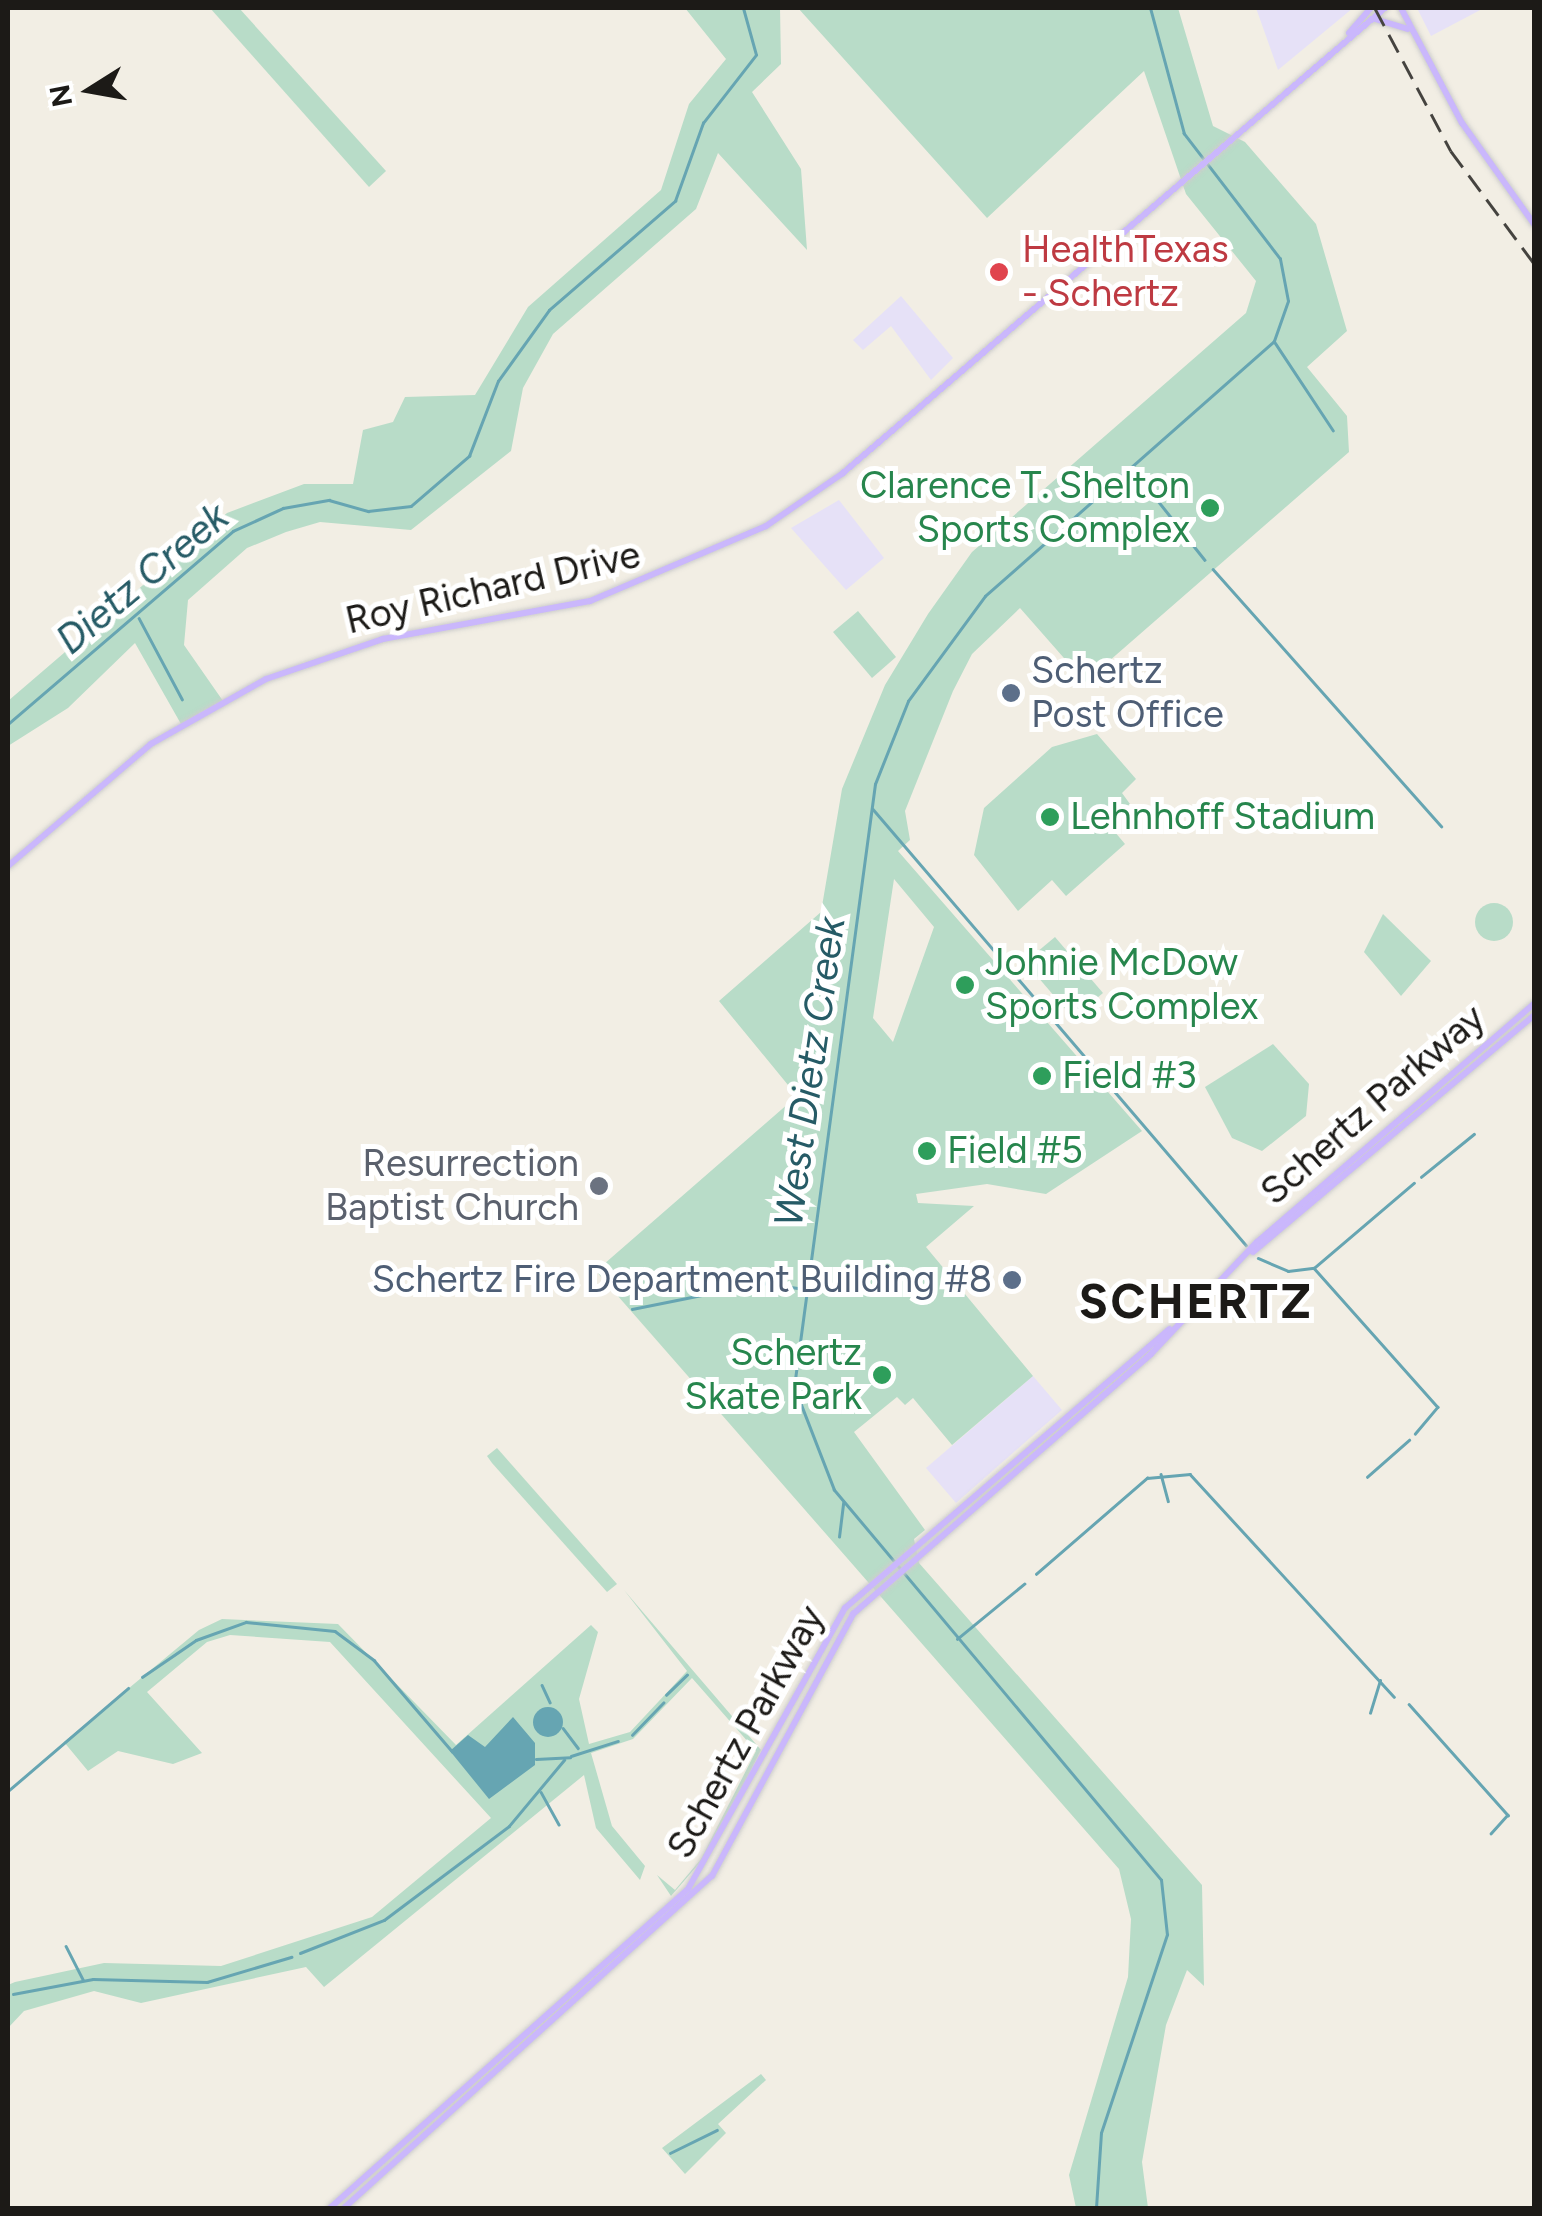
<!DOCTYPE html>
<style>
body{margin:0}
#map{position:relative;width:1542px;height:2216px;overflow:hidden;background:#f2eee4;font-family:Figtree,sans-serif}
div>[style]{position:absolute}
.commercial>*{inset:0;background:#e6e1f7}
.green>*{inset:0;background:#b8dcc8}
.round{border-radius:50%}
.water>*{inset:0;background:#66a5b2}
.stream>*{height:2.5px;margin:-1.25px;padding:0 1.25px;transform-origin:1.25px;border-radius:1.25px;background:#66a5b2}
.roads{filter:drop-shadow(0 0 2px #cdcdcc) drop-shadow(0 0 2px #cdcdcc)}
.major>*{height:6px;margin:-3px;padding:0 3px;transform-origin:3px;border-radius:3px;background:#cab7fc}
.rail>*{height:2.5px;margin-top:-1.25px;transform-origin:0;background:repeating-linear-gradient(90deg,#45433f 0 20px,transparent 0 30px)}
.dots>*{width:28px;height:28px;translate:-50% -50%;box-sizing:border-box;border:5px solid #fff;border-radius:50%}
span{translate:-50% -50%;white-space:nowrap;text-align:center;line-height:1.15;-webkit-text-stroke:10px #fff;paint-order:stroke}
.health-label{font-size:38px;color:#be3a42}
.left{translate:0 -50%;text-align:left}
.leisure-label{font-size:38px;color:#27864d}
.right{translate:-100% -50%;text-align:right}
.street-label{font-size:38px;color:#1c1a17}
.service-label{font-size:38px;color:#4e5e75}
.worship-label{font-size:38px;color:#5b616d}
.water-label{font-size:40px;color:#265b66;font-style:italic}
.district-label{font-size:48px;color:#1c1a17;font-weight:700;letter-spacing:2.5px}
.frame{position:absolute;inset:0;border:10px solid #1c1a17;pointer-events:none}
.north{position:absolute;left:40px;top:40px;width:100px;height:100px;-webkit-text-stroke:8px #fff;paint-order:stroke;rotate:259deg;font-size:28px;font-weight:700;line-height:40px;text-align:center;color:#1c1a17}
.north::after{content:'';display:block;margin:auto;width:35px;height:45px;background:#1c1a17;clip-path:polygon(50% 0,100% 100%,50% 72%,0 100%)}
</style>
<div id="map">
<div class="commercial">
<div style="clip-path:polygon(1256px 8px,1353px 8px,1278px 70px)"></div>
<div style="clip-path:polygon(1417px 8px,1484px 8px,1431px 36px)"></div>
<div style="clip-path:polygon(901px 296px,953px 358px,931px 380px,891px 326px,863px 350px,853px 340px)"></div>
<div style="clip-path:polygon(839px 500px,884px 558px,846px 590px,791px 528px)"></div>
<div style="clip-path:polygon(1033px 1376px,1062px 1410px,956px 1503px,926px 1468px)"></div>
</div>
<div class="green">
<div style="clip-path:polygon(210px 8px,239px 8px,386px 171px,369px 187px)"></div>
<div style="clip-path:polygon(685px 8px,780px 8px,781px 64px,752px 92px,801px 169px,807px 250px,718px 153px,696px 209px,553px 334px,523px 388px,511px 451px,411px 530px,320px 522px,286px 532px,247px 548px,188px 600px,184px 645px,223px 701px,181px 724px,135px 643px,68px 708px,8px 746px,8px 701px,227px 513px,304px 484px,353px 484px,363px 430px,393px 422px,405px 397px,475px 395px,528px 307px,661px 190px,689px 104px,726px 59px)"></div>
<div style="clip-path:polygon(evenodd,798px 8px,1178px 8px,1213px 126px,1245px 142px,1316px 224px,1347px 331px,1307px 367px,1347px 416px,1349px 452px,1085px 682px,1020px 608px,972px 654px,953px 691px,905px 811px,910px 840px,898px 851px,1142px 1131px,1046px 1194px,987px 1184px,916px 1194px,918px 1203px,974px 1206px,926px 1247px,1033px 1376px,952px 1445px,913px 1398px,905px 1405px,897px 1397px,854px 1432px,925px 1530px,914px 1539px,919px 1563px,1202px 1885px,1204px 1986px,1187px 1970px,1166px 2025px,1142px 2162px,1148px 2208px,1076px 2208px,1069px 2175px,1128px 1977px,1131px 1919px,1119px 1869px,596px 1271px,797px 1096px,719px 1001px,821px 912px,842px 789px,885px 685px,928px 614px,972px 552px,1246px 313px,1256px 281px,1186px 194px,1144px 71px,987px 218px,798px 8px,894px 879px,934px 927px,893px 1042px,873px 1018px,894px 879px)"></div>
<div style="clip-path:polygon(858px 611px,896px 657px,872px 678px,833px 632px)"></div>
<div style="clip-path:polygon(1097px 734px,1136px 779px,1122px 793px,1130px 804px,1109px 825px,1125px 844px,1066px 896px,1052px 880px,1018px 911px,974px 855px,984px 808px,1052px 747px)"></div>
<div class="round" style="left:1475px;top:903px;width:38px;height:38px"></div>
<div style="clip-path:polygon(1383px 914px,1431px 961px,1401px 996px,1364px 952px)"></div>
<div style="clip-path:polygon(1055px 937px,1103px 993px,1073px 1018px,1025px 962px)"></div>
<div style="clip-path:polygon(1273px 1044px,1309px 1084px,1306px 1116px,1262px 1151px,1232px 1138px,1205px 1087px)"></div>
<div style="clip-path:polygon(497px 1448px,617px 1584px,607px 1592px,492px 1463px,487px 1456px)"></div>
<div style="clip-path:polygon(624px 1590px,761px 1750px,710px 1851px,671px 1896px,657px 1875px,675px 1890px,701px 1859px,756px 1751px,692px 1678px,633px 1739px,591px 1753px,612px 1826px,645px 1866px,640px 1880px,596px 1828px,584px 1775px,324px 1987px,306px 1967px,141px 2003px,94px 1991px,24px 2011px,8px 2028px,8px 1985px,15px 1982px,104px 1963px,221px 1966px,372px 1917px,491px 1818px,330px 1642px,230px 1635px,207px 1642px,147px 1692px,202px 1753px,173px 1764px,118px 1751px,88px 1771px,64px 1742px,199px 1630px,222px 1619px,338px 1624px,456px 1745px,591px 1625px,598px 1632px,579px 1699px,589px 1744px,630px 1732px,687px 1671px)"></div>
<div style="clip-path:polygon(761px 2074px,766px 2080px,718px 2124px,726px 2133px,685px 2174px,662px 2148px)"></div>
</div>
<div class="water">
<div class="round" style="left:533px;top:1707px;width:30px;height:30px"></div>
<div style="clip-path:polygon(513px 1717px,535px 1743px,535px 1765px,489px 1799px,450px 1751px,468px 1735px,485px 1747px)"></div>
</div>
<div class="stream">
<div style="left:1274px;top:341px;width:107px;rotate:56.5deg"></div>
<div style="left:1132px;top:468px;width:117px;rotate:51.6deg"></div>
<div style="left:1213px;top:569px;width:344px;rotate:48.4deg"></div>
<div style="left:139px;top:618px;width:92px;rotate:62deg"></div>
<div style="left:8px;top:724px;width:296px;rotate:-40.6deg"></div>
<div style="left:233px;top:531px;width:55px;rotate:-24.7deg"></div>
<div style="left:283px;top:508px;width:47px;rotate:-9.9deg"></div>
<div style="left:329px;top:500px;width:41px;rotate:15.8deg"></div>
<div style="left:368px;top:511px;width:43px;rotate:-6.6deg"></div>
<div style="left:411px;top:506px;width:77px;rotate:-40.8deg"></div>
<div style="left:469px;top:456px;width:80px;rotate:-68.9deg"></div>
<div style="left:498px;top:381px;width:87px;rotate:-54.3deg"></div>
<div style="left:549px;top:310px;width:167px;rotate:-40.9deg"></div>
<div style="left:675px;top:201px;width:83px;rotate:-70.3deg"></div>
<div style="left:703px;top:123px;width:86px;rotate:-52.1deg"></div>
<div style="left:756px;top:55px;width:49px;rotate:-105.5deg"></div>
<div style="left:873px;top:809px;width:574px;rotate:49.45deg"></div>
<div style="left:1421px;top:1177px;width:68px;rotate:-39.1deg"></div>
<div style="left:1258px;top:1258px;width:33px;rotate:23deg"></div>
<div style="left:1288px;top:1271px;width:26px;rotate:-7deg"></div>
<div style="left:1314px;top:1268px;width:131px;rotate:-40.4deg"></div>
<div style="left:1314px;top:1268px;width:186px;rotate:48.3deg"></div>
<div style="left:1438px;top:1407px;width:35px;rotate:130deg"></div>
<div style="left:632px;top:1309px;width:133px;rotate:-11.3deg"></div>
<div style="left:762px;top:1283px;width:43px;rotate:7.9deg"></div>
<div style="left:1161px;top:1474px;width:28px;rotate:75deg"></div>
<div style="left:1367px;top:1477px;width:56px;rotate:-41.4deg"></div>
<div style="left:839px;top:1537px;width:34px;rotate:-83deg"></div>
<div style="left:1036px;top:1574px;width:147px;rotate:-40.9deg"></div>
<div style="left:1147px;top:1478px;width:43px;rotate:-5.3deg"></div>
<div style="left:1190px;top:1474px;width:302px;rotate:47.5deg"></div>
<div style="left:957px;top:1639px;width:87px;rotate:-39.4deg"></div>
<div style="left:142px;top:1677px;width:65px;rotate:-34.4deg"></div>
<div style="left:196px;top:1640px;width:53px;rotate:-19.8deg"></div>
<div style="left:246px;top:1622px;width:89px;rotate:5.8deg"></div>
<div style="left:335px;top:1631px;width:49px;rotate:36.6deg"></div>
<div style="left:374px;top:1660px;width:120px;rotate:49.4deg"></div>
<div style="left:542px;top:1685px;width:19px;rotate:65deg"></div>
<div style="left:666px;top:1695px;width:29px;rotate:-44deg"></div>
<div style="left:1409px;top:1704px;width:149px;rotate:48.3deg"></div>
<div style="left:1508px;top:1815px;width:25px;rotate:132deg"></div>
<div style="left:1370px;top:1713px;width:34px;rotate:-73deg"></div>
<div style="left:563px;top:1728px;width:25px;rotate:53deg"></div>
<div style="left:632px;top:1735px;width:45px;rotate:-45.9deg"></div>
<div style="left:571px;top:1756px;width:49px;rotate:-17.7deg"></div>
<div style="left:536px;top:1759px;width:34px;rotate:-3deg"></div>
<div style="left:8px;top:1791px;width:158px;rotate:-40.6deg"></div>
<div style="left:541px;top:1792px;width:37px;rotate:61deg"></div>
<div style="left:66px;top:1946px;width:38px;rotate:63deg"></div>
<div style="left:300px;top:1953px;width:90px;rotate:-21.4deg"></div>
<div style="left:384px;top:1920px;width:156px;rotate:-36.9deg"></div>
<div style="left:509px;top:1826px;width:86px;rotate:-50.2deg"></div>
<div style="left:13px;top:1994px;width:81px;rotate:-10.6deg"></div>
<div style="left:93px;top:1979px;width:114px;rotate:1.5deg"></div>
<div style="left:207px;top:1982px;width:88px;rotate:-16.6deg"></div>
<div style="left:670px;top:2153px;width:52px;rotate:-26.1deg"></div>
<div style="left:1096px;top:2208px;width:75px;rotate:-86.2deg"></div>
<div style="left:1101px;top:2133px;width:209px;rotate:-71.6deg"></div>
<div style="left:1167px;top:1935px;width:55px;rotate:-96.2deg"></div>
<div style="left:1161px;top:1880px;width:509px;rotate:-129.98deg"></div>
<div style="left:834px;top:1490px;width:110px;rotate:-111.2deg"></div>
<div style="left:794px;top:1387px;width:608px;rotate:-82.35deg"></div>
<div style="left:875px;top:784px;width:89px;rotate:-68.3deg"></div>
<div style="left:908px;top:701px;width:130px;rotate:-53.7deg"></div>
<div style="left:985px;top:596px;width:385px;rotate:-41.4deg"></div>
<div style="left:1274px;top:341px;width:42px;rotate:-70.7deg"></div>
<div style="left:1288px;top:301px;width:43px;rotate:-100.8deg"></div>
<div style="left:1280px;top:259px;width:158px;rotate:-127.5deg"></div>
<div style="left:1184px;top:134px;width:131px;rotate:-105.1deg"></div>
</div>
<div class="roads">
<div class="major">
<div style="left:1401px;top:8px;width:130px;rotate:62.1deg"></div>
<div style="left:1462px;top:123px;width:124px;rotate:54.5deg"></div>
<div style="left:1375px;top:19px;width:34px;rotate:17deg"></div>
<div style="left:1349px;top:33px;width:33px;rotate:-49deg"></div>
<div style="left:8px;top:866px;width:188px;rotate:-40.5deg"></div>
<div style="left:151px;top:744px;width:132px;rotate:-29.5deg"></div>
<div style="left:266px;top:679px;width:124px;rotate:-18.9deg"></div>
<div style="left:383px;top:639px;width:210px;rotate:-10.4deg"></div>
<div style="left:590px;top:601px;width:191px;rotate:-23.1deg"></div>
<div style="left:766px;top:526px;width:93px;rotate:-34.5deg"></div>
<div style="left:843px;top:473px;width:714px;rotate:-40.63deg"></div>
<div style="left:1253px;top:1252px;width:368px;rotate:-40.1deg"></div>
<div style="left:330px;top:2208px;width:480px;rotate:-41.7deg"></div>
<div style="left:688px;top:1889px;width:322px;rotate:-60.8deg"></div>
<div style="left:845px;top:1608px;width:428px;rotate:-40.7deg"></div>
<div style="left:344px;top:2208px;width:496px;rotate:-42.1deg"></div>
<div style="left:712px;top:1876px;width:298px;rotate:-61.7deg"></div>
<div style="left:853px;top:1614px;width:395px;rotate:-41.1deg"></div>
<div style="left:1151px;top:1354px;width:154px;rotate:-46.6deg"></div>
<div style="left:1257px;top:1242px;width:365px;rotate:-40.7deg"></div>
</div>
</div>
<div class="rail">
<div style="left:1375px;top:8px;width:162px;rotate:62deg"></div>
<div style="left:1451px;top:151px;width:139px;rotate:53.5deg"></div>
</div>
<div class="dots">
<div style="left:999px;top:272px;background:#e0444e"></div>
<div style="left:1210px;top:508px;background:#2e9e5b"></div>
<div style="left:1011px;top:693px;background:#5c6f8a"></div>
<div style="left:1050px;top:817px;background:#2e9e5b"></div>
<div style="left:965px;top:985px;background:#2e9e5b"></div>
<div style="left:1042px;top:1076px;background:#2e9e5b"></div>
<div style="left:927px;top:1151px;background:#2e9e5b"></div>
<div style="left:599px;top:1186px;background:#6b7280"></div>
<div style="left:1012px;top:1280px;background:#5c6f8a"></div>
<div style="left:882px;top:1375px;background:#2e9e5b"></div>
</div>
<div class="health-label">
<span class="left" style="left:1022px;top:272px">HealthTexas<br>- Schertz</span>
</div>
<div class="leisure-label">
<span class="right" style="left:1190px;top:508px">Clarence T. Shelton<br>Sports Complex</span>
<span class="left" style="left:1070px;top:817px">Lehnhoff Stadium</span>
<span class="left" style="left:985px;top:985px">Johnie McDow<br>Sports Complex</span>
<span class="left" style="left:1062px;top:1076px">Field #3</span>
<span class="left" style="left:947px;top:1151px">Field #5</span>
<span class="right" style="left:862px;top:1375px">Schertz<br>Skate Park</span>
</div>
<div class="street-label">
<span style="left:493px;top:588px;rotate:-13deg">Roy Richard Drive</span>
<span style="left:1373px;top:1105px;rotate:-41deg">Schertz Parkway</span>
<span style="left:746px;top:1732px;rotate:-61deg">Schertz Parkway</span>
</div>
<div class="service-label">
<span class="left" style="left:1031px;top:693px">Schertz<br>Post Office</span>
<span class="right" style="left:992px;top:1280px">Schertz Fire Department Building #8</span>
</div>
<div class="worship-label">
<span class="right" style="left:579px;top:1186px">Resurrection<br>Baptist Church</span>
</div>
<div class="water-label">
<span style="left:142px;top:578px;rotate:-40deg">Dietz Creek</span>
<span style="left:809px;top:1072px;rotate:-82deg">West Dietz Creek</span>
</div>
<div class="district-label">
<span style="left:1196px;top:1302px">SCHERTZ</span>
</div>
<div class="frame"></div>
<div class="north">N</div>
</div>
